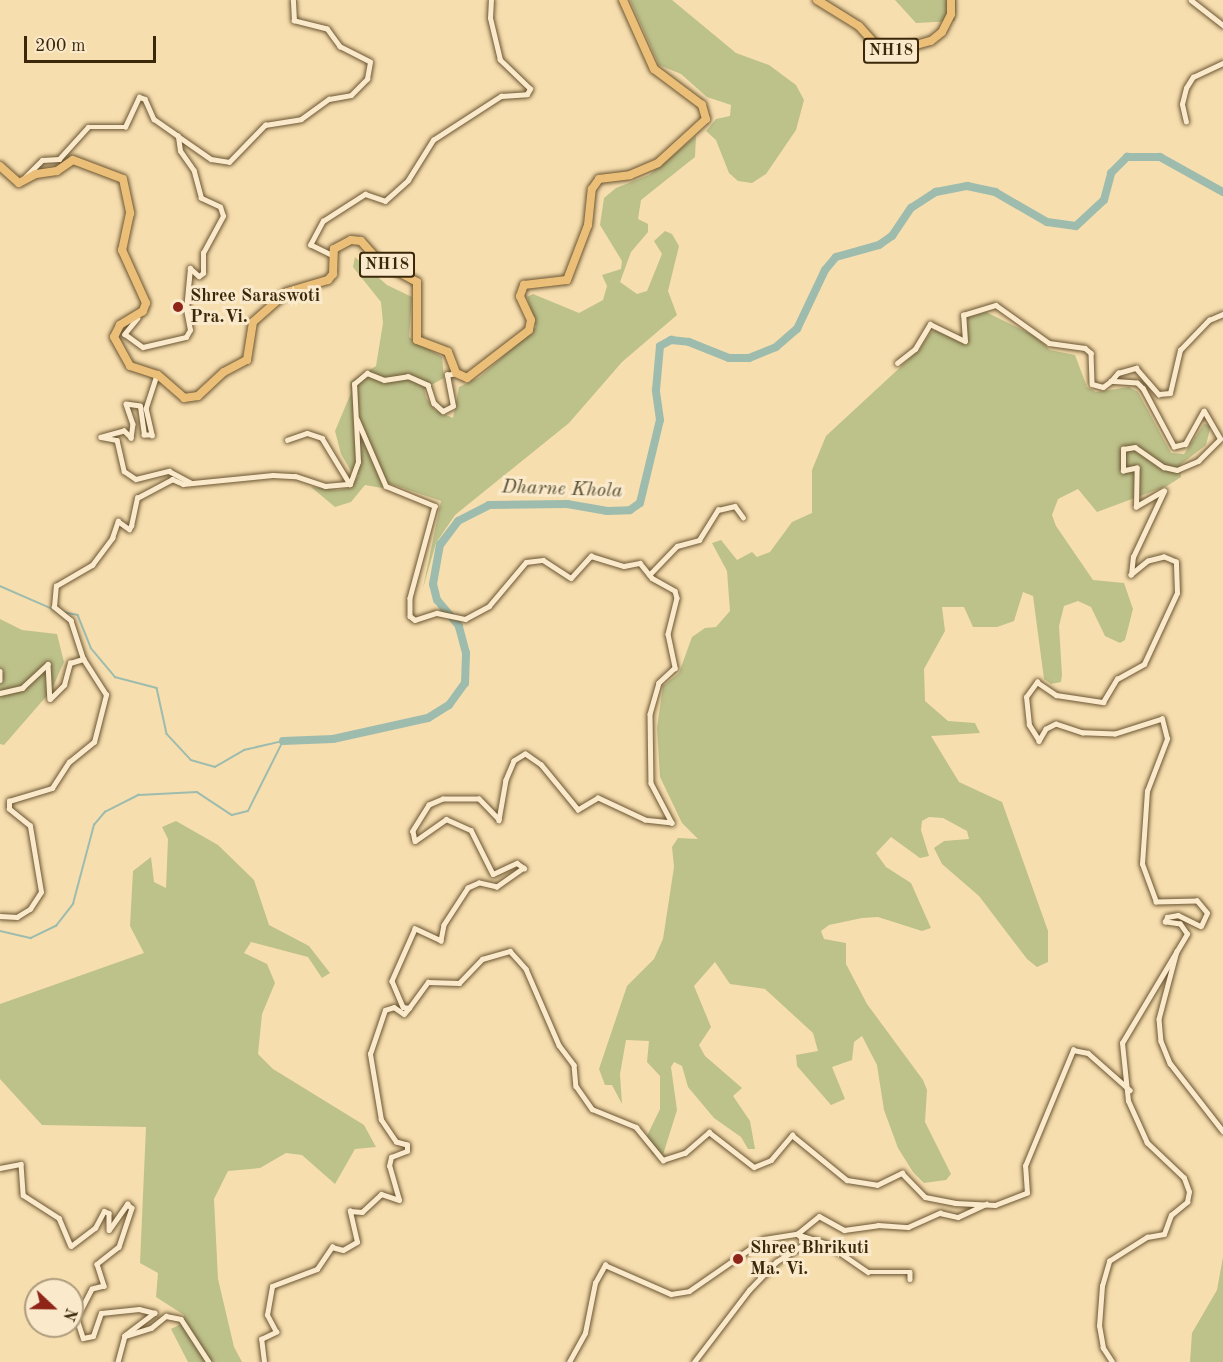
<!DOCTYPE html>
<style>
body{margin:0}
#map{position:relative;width:1223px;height:1362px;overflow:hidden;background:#f7deaf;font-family:"Old Standard TT",serif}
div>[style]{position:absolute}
.green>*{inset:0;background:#bdc18a}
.stream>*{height:1.5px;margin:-0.75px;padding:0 0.75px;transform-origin:0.75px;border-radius:0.75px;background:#9dbcae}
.river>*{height:8px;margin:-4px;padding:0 4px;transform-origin:4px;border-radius:4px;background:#9dbcae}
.roads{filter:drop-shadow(0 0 2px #6a5532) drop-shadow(0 0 2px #6a5532)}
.minor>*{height:4.5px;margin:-2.25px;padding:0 2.25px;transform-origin:2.25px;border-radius:2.25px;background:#faeacb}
.primary>*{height:8px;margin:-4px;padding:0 4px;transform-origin:4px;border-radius:4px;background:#ecbf78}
.dots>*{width:16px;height:16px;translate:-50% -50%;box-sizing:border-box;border:3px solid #faeacb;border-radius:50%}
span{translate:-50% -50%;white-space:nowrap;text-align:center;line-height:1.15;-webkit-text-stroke:6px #faeacb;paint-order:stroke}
.shield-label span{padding:2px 4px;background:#faeacb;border:2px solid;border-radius:4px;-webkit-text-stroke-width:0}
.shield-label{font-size:16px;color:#3b2709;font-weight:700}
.poi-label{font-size:18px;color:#3b2709;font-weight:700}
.left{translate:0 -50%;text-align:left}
.water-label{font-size:20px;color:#544c32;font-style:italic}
.north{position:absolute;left:24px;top:1278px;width:60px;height:60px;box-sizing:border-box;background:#faeacb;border:2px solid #ae9c7d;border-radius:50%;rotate:112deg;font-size:16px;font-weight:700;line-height:24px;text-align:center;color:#3b2709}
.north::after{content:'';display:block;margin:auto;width:21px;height:27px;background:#8f2418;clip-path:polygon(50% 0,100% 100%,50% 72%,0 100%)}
.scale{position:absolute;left:24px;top:36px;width:132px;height:27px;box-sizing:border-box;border:3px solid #3b2709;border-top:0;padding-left:8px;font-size:18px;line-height:21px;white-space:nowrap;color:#3b2709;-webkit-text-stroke:4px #faeacb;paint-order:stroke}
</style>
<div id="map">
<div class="green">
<div style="clip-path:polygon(630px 0,672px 0,736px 53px,769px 65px,796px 85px,804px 100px,796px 130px,766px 174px,752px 183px,738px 181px,729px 173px,716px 140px,706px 131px,716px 119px,730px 116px,731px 105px,707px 97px,681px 74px,659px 65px)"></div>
<div style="clip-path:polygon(895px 0,956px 0,955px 21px,916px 23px)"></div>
<div style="clip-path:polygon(696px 136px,695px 157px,641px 200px,638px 219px,648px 224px,648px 232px,631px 252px,620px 282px,637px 294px,647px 291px,662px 254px,654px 241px,665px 231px,672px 234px,679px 246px,668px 291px,677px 315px,622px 362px,569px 423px,455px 515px,436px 543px,423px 588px,441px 501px,388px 483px,382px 488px,365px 485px,351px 502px,335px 507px,311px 487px,338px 490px,349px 488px,359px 475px,352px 473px,341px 454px,335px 431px,351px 393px,350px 382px,376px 366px,383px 323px,381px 302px,353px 267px,355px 257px,387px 285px,412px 297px,409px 337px,442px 357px,444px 378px,424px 389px,426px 398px,435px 410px,453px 418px,459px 387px,480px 377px,536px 327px,527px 297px,533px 294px,579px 313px,603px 300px,607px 286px,602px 275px,621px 269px,622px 261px,600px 225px,604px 198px,616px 188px,649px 175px)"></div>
<div style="clip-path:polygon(986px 312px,1035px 336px,1050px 350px,1075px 355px,1087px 387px,1096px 392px,1129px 387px,1138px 392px,1171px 453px,1184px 454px,1204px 424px,1211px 425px,1206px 445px,1180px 465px,1181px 477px,1167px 486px,1097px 512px,1078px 489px,1058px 499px,1052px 515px,1056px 526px,1093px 580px,1124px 583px,1133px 609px,1125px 640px,1120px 643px,1105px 636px,1091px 607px,1078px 601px,1064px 606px,1059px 626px,1062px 675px,1061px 682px,1051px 684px,1044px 679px,1033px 596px,1023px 592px,1014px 621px,997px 627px,973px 627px,964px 607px,942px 607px,945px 631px,924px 669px,925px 701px,948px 721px,975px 723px,980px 733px,931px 736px,959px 782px,1002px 802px,1048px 931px,1048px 962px,1037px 967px,1027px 959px,979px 896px,942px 864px,934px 848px,944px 841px,969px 839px,967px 831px,943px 818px,929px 817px,922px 821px,921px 830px,929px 856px,920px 858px,891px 837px,876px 853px,886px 867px,911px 883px,931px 928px,922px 931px,878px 917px,862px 918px,829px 925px,821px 931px,824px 939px,846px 943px,846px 964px,867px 1004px,923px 1080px,927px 1090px,925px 1122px,951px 1174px,946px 1180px,924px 1183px,913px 1172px,898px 1148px,884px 1110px,877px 1065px,862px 1036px,854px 1042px,852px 1060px,832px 1067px,845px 1099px,831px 1105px,797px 1066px,796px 1055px,818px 1051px,813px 1033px,765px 989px,730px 984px,715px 962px,694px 986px,711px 1027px,699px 1045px,705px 1056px,742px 1088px,733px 1096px,750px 1121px,755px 1149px,748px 1149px,741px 1137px,714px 1118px,688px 1087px,682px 1066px,674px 1062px,671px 1067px,677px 1110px,662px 1158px,652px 1154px,645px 1140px,660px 1109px,660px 1076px,647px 1062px,649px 1041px,626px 1040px,620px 1074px,622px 1104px,612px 1085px,605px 1085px,599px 1069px,627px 986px,654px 959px,663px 939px,674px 867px,672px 847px,678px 838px,698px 839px,682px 823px,660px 777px,657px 728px,663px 686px,679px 673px,692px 637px,705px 628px,716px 627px,730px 611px,727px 571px,712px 543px,721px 540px,737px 560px,752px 552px,757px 557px,770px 552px,792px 522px,812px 513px,812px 470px,826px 436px,920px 349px,930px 333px,936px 330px,965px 341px,968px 317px)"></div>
<div style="clip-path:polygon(0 619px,22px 630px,57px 634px,64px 662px,51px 691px,4px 745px,0 744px)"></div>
<div style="clip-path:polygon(176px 821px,218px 845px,254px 880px,269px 925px,309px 946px,330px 973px,322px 978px,308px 957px,251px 942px,244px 953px,267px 964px,275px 983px,262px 1014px,258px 1054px,273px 1069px,364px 1125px,376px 1147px,355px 1149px,335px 1184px,302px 1155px,286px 1153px,260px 1168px,228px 1171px,214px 1199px,218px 1279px,234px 1347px,242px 1362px,188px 1362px,171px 1329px,181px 1324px,184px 1315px,156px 1297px,158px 1273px,140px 1263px,146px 1127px,42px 1125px,0 1079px,0 1004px,144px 953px,130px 926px,133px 871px,151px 857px,154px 882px,166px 888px,168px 839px,162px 827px)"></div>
<div style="clip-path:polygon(1223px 1257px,1223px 1362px,1190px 1362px,1192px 1333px,1217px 1290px)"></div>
</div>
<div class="stream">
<div style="left:0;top:586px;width:60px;rotate:23.6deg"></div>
<div style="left:63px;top:612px;width:15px;rotate:11deg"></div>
<div style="left:78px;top:615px;width:35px;rotate:68deg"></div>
<div style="left:91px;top:648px;width:38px;rotate:50deg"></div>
<div style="left:115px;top:677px;width:43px;rotate:14.7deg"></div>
<div style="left:157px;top:688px;width:47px;rotate:77.7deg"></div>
<div style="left:167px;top:734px;width:35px;rotate:47deg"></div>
<div style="left:191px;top:760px;width:25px;rotate:16deg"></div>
<div style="left:215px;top:767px;width:34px;rotate:-30deg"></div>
<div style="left:244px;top:750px;width:39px;rotate:-13deg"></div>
<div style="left:0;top:931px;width:32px;rotate:13deg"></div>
<div style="left:31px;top:938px;width:28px;rotate:-26deg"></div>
<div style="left:56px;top:926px;width:28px;rotate:-52deg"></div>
<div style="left:73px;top:904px;width:82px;rotate:-75.1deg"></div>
<div style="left:94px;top:825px;width:17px;rotate:-50deg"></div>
<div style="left:105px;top:812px;width:38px;rotate:-27deg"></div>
<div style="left:139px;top:795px;width:58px;rotate:-3deg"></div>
<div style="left:197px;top:792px;width:42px;rotate:33.3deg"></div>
<div style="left:232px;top:815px;width:16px;rotate:-14deg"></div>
<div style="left:248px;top:811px;width:78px;rotate:-63.4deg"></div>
</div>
<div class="river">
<div style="left:283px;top:741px;width:50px;rotate:-2.3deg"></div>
<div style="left:333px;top:739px;width:97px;rotate:-12.5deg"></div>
<div style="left:428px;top:718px;width:25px;rotate:-32deg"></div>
<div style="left:449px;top:705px;width:27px;rotate:-54deg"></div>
<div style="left:465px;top:683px;width:30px;rotate:-88deg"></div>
<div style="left:466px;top:653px;width:28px;rotate:-105deg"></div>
<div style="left:459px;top:626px;width:34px;rotate:-130deg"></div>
<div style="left:437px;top:600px;width:16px;rotate:-104deg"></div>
<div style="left:433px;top:584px;width:40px;rotate:-80deg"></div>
<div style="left:440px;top:545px;width:30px;rotate:-53deg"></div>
<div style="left:458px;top:521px;width:35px;rotate:-27deg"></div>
<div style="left:489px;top:505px;width:78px;rotate:-0.7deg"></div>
<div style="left:567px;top:504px;width:41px;rotate:9.9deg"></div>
<div style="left:607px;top:511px;width:23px;rotate:-2deg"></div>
<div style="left:630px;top:510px;width:12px;rotate:-35deg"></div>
<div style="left:640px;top:503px;width:85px;rotate:-76.5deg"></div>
<div style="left:660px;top:420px;width:30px;rotate:-98deg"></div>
<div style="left:656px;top:390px;width:44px;rotate:-84.8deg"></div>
<div style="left:660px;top:346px;width:13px;rotate:-29deg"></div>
<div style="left:671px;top:340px;width:18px;rotate:6deg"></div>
<div style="left:689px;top:342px;width:43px;rotate:21.8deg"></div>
<div style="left:729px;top:358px;width:20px"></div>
<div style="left:749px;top:358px;width:29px;rotate:-22deg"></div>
<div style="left:776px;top:347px;width:28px;rotate:-41deg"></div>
<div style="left:797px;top:329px;width:65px;rotate:-64.6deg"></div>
<div style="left:825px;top:270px;width:17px;rotate:-50deg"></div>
<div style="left:836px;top:257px;width:45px;rotate:-15.6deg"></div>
<div style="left:879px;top:245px;width:16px;rotate:-35deg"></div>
<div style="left:892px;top:236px;width:34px;rotate:-56deg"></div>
<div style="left:911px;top:208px;width:30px;rotate:-33deg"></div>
<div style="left:936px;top:192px;width:32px;rotate:-11deg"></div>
<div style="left:967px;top:186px;width:29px;rotate:12deg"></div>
<div style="left:995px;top:192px;width:60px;rotate:30deg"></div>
<div style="left:1047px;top:222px;width:29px;rotate:8deg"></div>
<div style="left:1076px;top:226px;width:38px;rotate:-43deg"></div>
<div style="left:1104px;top:200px;width:28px;rotate:-75deg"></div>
<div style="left:1111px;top:173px;width:23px;rotate:-45deg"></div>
<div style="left:1127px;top:157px;width:33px"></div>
<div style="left:1160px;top:157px;width:72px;rotate:29.1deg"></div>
</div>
<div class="roads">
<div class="minor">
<div style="left:1191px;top:0;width:41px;rotate:38deg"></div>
<div style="left:1186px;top:122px;width:18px;rotate:-103deg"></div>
<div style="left:1182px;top:104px;width:16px;rotate:-76deg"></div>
<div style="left:1186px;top:88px;width:13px;rotate:-58deg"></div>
<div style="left:1193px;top:77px;width:33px;rotate:-25deg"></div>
<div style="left:24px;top:178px;width:25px;rotate:-45deg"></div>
<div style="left:42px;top:160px;width:17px;rotate:-3deg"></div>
<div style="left:59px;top:159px;width:43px;rotate:-47.8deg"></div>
<div style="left:88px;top:127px;width:37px"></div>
<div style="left:125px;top:127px;width:33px;rotate:-65deg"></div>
<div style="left:139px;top:97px;width:6px;rotate:18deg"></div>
<div style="left:145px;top:99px;width:22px;rotate:66deg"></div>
<div style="left:154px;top:119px;width:29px;rotate:35deg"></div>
<div style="left:333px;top:256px;width:25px;rotate:-154deg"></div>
<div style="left:310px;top:245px;width:27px;rotate:-62deg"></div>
<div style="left:323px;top:221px;width:50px;rotate:-32.7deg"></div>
<div style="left:365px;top:194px;width:21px;rotate:19deg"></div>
<div style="left:385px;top:201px;width:31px;rotate:-42deg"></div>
<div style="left:408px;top:180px;width:47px;rotate:-58deg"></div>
<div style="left:433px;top:140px;width:81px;rotate:-32.9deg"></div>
<div style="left:501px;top:96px;width:26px;rotate:-4deg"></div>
<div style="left:527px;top:94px;width:6px;rotate:-59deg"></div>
<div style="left:530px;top:89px;width:42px;rotate:-136deg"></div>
<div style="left:500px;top:60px;width:43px;rotate:-103.4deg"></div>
<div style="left:490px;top:18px;width:18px;rotate:-87deg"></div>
<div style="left:138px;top:318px;width:21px;rotate:129deg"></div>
<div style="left:125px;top:334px;width:22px;rotate:36deg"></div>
<div style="left:143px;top:347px;width:44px;rotate:-13.1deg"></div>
<div style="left:186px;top:337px;width:8px;rotate:-60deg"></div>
<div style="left:190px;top:330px;width:20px;rotate:-101deg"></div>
<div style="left:186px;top:310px;width:42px;rotate:-84.6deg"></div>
<div style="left:190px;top:268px;width:12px;rotate:42deg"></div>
<div style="left:199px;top:276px;width:5px;rotate:-37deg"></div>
<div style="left:203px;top:273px;width:20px;rotate:-90deg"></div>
<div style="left:203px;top:253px;width:42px;rotate:-61.6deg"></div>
<div style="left:223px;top:216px;width:9px;rotate:-108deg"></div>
<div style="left:220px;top:207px;width:21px;rotate:-155deg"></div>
<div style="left:201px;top:198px;width:28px;rotate:-105deg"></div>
<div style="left:194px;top:171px;width:24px;rotate:-125deg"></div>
<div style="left:180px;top:151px;width:15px;rotate:-98deg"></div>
<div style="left:178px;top:136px;width:40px;rotate:34.9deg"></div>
<div style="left:211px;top:159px;width:18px;rotate:9deg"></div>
<div style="left:229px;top:162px;width:52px;rotate:-45.8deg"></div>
<div style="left:265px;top:125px;width:36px;rotate:-9deg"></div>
<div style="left:301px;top:119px;width:34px;rotate:-36deg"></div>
<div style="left:329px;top:99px;width:22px;rotate:-10deg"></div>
<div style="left:351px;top:95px;width:23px;rotate:-45deg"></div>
<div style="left:367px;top:79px;width:17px;rotate:-80deg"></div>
<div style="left:370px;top:62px;width:34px;rotate:-153deg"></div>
<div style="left:340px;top:47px;width:22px;rotate:-126deg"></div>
<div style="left:327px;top:29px;width:34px;rotate:-166deg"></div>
<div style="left:294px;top:21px;width:21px;rotate:-93deg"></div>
<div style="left:897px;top:363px;width:23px;rotate:-38deg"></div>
<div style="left:915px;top:349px;width:29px;rotate:-59deg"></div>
<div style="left:930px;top:324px;width:39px;rotate:26deg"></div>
<div style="left:965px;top:341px;width:26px;rotate:-94deg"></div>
<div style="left:963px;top:315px;width:34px;rotate:-17deg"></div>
<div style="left:996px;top:305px;width:65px;rotate:35.6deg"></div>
<div style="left:1049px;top:343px;width:36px;rotate:8deg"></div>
<div style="left:1085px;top:348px;width:8px;rotate:40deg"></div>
<div style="left:1091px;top:353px;width:31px;rotate:88deg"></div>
<div style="left:1092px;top:384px;width:11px;rotate:15deg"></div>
<div style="left:1103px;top:387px;width:10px;rotate:-37deg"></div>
<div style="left:157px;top:375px;width:35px;rotate:108deg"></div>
<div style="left:146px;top:408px;width:28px;rotate:77deg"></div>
<div style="left:152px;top:435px;width:8px;rotate:180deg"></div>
<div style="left:144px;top:435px;width:29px;rotate:-98deg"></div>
<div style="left:140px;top:406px;width:14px;rotate:-172deg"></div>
<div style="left:126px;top:404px;width:21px;rotate:71deg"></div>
<div style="left:133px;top:424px;width:14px;rotate:98deg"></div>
<div style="left:131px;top:438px;width:10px;rotate:-135deg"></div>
<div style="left:124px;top:431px;width:24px;rotate:165deg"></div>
<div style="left:101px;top:437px;width:16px;rotate:11deg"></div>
<div style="left:117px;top:440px;width:32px;rotate:77deg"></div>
<div style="left:124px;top:471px;width:14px;rotate:34deg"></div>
<div style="left:136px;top:479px;width:34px;rotate:-14deg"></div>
<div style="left:169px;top:471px;width:24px;rotate:28deg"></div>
<div style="left:357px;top:419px;width:73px;rotate:66.6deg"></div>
<div style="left:386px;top:486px;width:53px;rotate:22.2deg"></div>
<div style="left:435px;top:506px;width:95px;rotate:105.2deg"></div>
<div style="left:410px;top:598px;width:18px;rotate:90deg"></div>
<div style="left:410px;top:616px;width:6px;rotate:39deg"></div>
<div style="left:415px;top:620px;width:23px;rotate:-18deg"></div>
<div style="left:437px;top:613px;width:29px;rotate:12deg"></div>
<div style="left:465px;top:619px;width:27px;rotate:-28deg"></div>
<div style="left:489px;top:606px;width:57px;rotate:-49.9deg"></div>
<div style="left:526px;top:562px;width:17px;rotate:-7deg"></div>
<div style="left:543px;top:560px;width:33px;rotate:33deg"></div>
<div style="left:571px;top:578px;width:30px;rotate:-48deg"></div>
<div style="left:591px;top:556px;width:34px;rotate:17deg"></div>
<div style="left:624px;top:566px;width:16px;rotate:-11deg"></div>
<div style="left:640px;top:563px;width:19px;rotate:51deg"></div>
<div style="left:652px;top:578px;width:26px;rotate:29deg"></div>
<div style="left:675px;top:591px;width:7px;rotate:74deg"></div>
<div style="left:677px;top:598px;width:37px;rotate:104deg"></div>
<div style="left:668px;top:634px;width:35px;rotate:78deg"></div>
<div style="left:675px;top:668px;width:22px;rotate:137deg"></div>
<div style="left:659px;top:683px;width:32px;rotate:106deg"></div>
<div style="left:650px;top:714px;width:69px;rotate:89.2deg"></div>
<div style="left:651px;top:783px;width:45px;rotate:62.3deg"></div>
<div style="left:672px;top:823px;width:27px;rotate:-174deg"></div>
<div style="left:645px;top:820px;width:52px;rotate:-154.9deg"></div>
<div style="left:598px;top:798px;width:23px;rotate:149deg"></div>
<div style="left:578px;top:810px;width:58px;rotate:-129.4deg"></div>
<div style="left:541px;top:765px;width:19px;rotate:-145deg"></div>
<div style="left:525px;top:754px;width:13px;rotate:148deg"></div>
<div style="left:514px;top:761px;width:21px;rotate:113deg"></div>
<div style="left:506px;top:780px;width:41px;rotate:99.9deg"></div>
<div style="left:499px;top:820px;width:29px;rotate:-134deg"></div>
<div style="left:479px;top:799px;width:36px;rotate:180deg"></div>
<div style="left:443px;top:799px;width:15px;rotate:157deg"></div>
<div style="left:429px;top:805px;width:31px;rotate:122deg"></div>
<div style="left:413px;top:831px;width:10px;rotate:79deg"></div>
<div style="left:415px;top:841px;width:38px;rotate:-35deg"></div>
<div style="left:446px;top:819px;width:27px;rotate:24deg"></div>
<div style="left:471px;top:830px;width:49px;rotate:63.4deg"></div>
<div style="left:493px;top:874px;width:26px;rotate:-25deg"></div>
<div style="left:517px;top:863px;width:9px;rotate:36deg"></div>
<div style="left:524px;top:868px;width:33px;rotate:145deg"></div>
<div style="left:497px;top:887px;width:18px;rotate:-167deg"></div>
<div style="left:479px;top:883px;width:12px;rotate:156deg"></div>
<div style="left:468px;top:888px;width:44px;rotate:123deg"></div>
<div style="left:444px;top:925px;width:16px;rotate:101deg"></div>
<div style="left:441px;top:941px;width:29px;rotate:-155deg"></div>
<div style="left:415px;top:929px;width:57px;rotate:113.9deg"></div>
<div style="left:392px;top:981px;width:28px;rotate:67deg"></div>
<div style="left:403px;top:1007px;width:6px;rotate:9deg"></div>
<div style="left:409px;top:1008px;width:32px;rotate:-54deg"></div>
<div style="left:428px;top:982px;width:31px;rotate:2deg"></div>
<div style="left:459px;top:983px;width:33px;rotate:-46deg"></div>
<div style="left:482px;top:959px;width:29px;rotate:-16deg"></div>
<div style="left:510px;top:951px;width:24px;rotate:48deg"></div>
<div style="left:526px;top:969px;width:83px;rotate:66.5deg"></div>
<div style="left:559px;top:1045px;width:25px;rotate:53deg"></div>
<div style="left:574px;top:1065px;width:21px;rotate:85deg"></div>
<div style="left:576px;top:1086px;width:28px;rotate:55deg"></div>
<div style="left:592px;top:1109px;width:48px;rotate:22.2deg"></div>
<div style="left:636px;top:1127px;width:43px;rotate:50.7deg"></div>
<div style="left:663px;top:1160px;width:23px;rotate:-18deg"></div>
<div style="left:685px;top:1153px;width:32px;rotate:-41deg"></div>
<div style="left:709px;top:1132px;width:57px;rotate:37.9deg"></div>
<div style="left:754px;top:1167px;width:18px;rotate:-22deg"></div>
<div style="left:771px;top:1160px;width:33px;rotate:-50deg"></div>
<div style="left:792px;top:1135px;width:71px;rotate:39.3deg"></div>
<div style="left:847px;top:1180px;width:30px;rotate:9deg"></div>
<div style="left:877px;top:1185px;width:28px;rotate:-26deg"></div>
<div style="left:902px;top:1173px;width:33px;rotate:46deg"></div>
<div style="left:925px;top:1197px;width:31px;rotate:11deg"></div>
<div style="left:955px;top:1203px;width:40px;rotate:2.9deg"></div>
<div style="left:995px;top:1205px;width:34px;rotate:-21deg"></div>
<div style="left:1027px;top:1193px;width:27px;rotate:-94deg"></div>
<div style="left:1025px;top:1166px;width:126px;rotate:-67.5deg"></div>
<div style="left:1073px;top:1050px;width:15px;rotate:11deg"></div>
<div style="left:1088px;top:1053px;width:56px;rotate:41.4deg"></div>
<div style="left:287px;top:440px;width:21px;rotate:-19deg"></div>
<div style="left:307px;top:433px;width:16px;rotate:18deg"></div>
<div style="left:322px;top:438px;width:54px;rotate:58.7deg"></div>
<div style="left:649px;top:575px;width:40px;rotate:-46deg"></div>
<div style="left:677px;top:546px;width:23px;rotate:-15deg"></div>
<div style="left:699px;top:540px;width:36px;rotate:-58deg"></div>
<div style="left:718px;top:510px;width:17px;rotate:-13deg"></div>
<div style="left:735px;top:506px;width:14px;rotate:54deg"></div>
<div style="left:0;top:671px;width:9px;rotate:90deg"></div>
<div style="left:0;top:693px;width:23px;rotate:-13deg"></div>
<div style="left:22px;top:688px;width:35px;rotate:-43deg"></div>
<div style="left:48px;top:664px;width:35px;rotate:87deg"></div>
<div style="left:50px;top:699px;width:20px;rotate:-45deg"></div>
<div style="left:64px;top:685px;width:23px;rotate:-75deg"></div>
<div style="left:70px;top:663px;width:14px;rotate:-17deg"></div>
<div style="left:0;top:916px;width:17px;rotate:3deg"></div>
<div style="left:17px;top:917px;width:15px;rotate:-32deg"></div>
<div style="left:30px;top:909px;width:20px;rotate:-57deg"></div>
<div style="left:41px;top:892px;width:67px;rotate:-99.5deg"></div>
<div style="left:30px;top:826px;width:27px;rotate:-141deg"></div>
<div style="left:9px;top:809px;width:8px;rotate:-90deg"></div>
<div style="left:9px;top:801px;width:45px;rotate:-16.8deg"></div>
<div style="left:52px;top:788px;width:31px;rotate:-57deg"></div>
<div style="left:69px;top:762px;width:32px;rotate:-39deg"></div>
<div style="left:94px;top:742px;width:49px;rotate:-75.7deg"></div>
<div style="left:106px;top:695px;width:43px;rotate:-122.6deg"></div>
<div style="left:83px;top:659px;width:40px;rotate:-108deg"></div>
<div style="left:71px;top:621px;width:22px;rotate:-141deg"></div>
<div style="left:54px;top:607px;width:21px;rotate:-85deg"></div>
<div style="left:56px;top:586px;width:42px;rotate:-30.3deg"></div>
<div style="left:92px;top:565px;width:34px;rotate:-53deg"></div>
<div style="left:112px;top:538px;width:18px;rotate:-71deg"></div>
<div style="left:118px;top:521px;width:14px;rotate:36deg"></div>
<div style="left:129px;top:529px;width:4px;rotate:-56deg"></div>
<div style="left:131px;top:526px;width:29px;rotate:-78deg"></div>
<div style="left:137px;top:498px;width:40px;rotate:-28deg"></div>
<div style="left:172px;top:479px;width:12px;rotate:24deg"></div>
<div style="left:183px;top:484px;width:90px;rotate:-5.7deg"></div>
<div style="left:273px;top:475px;width:22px;rotate:3deg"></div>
<div style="left:295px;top:476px;width:32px;rotate:18deg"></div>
<div style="left:325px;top:486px;width:25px;rotate:-5deg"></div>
<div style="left:350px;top:484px;width:23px;rotate:-70deg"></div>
<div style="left:358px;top:462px;width:78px;rotate:-92.9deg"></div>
<div style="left:354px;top:384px;width:17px;rotate:-40deg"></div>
<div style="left:367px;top:373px;width:18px;rotate:22deg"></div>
<div style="left:384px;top:380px;width:24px;rotate:-9deg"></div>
<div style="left:408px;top:376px;width:22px;rotate:24deg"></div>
<div style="left:428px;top:385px;width:19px;rotate:72deg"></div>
<div style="left:434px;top:403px;width:12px;rotate:42deg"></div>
<div style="left:443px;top:411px;width:11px;rotate:-27deg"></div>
<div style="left:453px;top:406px;width:32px;rotate:-101deg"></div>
<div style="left:447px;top:375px;width:9px;rotate:-13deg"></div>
<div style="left:1177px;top:951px;width:70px;rotate:104.8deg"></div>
<div style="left:1159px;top:1019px;width:22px;rotate:85deg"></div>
<div style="left:1161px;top:1041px;width:24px;rotate:68deg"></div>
<div style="left:1170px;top:1063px;width:86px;rotate:52.1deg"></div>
<div style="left:0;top:1168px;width:21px;rotate:-11deg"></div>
<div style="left:21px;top:1164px;width:31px;rotate:86deg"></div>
<div style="left:23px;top:1195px;width:43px;rotate:32.6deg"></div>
<div style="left:59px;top:1218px;width:30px;rotate:67deg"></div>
<div style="left:71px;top:1246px;width:30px;rotate:-37deg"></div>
<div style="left:95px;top:1228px;width:19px;rotate:-62deg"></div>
<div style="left:104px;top:1211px;width:5px;rotate:22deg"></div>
<div style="left:109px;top:1213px;width:17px;rotate:90deg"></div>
<div style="left:109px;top:1230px;width:32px;rotate:-55deg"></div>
<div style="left:127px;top:1204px;width:6px;rotate:39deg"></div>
<div style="left:132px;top:1208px;width:41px;rotate:108.4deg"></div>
<div style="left:119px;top:1247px;width:28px;rotate:142deg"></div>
<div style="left:97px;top:1264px;width:23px;rotate:72deg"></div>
<div style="left:104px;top:1286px;width:12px;rotate:166deg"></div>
<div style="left:92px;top:1289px;width:34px;rotate:117deg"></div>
<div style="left:77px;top:1319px;width:20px;rotate:72deg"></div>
<div style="left:83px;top:1338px;width:10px;rotate:-11deg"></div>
<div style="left:93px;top:1336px;width:24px;rotate:-71deg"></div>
<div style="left:101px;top:1313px;width:38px;rotate:-6deg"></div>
<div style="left:139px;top:1309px;width:16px;rotate:14deg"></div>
<div style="left:155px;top:1313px;width:38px;rotate:143deg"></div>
<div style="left:125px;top:1336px;width:27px;rotate:105deg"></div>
<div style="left:799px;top:1235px;width:28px;rotate:17deg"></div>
<div style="left:826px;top:1243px;width:51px;rotate:34.6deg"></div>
<div style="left:868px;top:1272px;width:42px"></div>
<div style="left:910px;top:1272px;width:7px;rotate:90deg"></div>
<div style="left:125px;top:1336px;width:27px;rotate:-17deg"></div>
<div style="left:151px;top:1328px;width:19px;rotate:-39deg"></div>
<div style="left:166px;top:1316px;width:15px;rotate:11deg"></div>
<div style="left:181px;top:1319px;width:51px;rotate:56.9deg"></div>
<div style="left:264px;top:1362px;width:23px;rotate:-97deg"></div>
<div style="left:261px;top:1339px;width:17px;rotate:-25deg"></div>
<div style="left:276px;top:1332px;width:19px;rotate:-118deg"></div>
<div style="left:267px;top:1315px;width:29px;rotate:-80deg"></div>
<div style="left:272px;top:1286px;width:48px;rotate:-20.7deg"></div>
<div style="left:317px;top:1269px;width:27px;rotate:-56deg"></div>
<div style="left:332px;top:1247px;width:11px;rotate:15deg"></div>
<div style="left:343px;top:1250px;width:16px;rotate:-30deg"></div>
<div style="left:357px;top:1242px;width:32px;rotate:-103deg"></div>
<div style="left:350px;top:1211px;width:12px;rotate:5deg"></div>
<div style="left:362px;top:1212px;width:26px;rotate:-43deg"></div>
<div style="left:381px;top:1194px;width:19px;rotate:18deg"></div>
<div style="left:399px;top:1200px;width:35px;rotate:-106deg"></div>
<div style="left:389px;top:1166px;width:9px;rotate:-77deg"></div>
<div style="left:391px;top:1157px;width:17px;rotate:-21deg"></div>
<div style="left:407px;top:1151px;width:6px;rotate:-90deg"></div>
<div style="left:407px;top:1145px;width:11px;rotate:-165deg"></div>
<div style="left:396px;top:1142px;width:27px;rotate:-124deg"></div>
<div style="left:381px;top:1120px;width:67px;rotate:-99.5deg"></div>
<div style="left:370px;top:1054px;width:46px;rotate:-71.2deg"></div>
<div style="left:385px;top:1010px;width:9px;rotate:-18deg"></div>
<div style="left:394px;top:1007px;width:12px;rotate:35deg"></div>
<div style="left:404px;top:1014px;width:8px;rotate:-50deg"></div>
<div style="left:569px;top:1362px;width:33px;rotate:-61deg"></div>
<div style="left:585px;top:1333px;width:51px;rotate:-78.7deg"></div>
<div style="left:595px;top:1283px;width:21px;rotate:-61deg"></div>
<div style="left:605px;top:1265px;width:72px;rotate:23.7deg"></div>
<div style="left:671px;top:1294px;width:18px;rotate:-9deg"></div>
<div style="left:689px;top:1291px;width:91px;rotate:-34.7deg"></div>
<div style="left:764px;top:1239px;width:33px;rotate:-9deg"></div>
<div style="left:797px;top:1234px;width:28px;rotate:-39deg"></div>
<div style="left:819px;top:1216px;width:29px;rotate:29deg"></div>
<div style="left:844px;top:1230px;width:34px;rotate:-8deg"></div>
<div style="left:878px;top:1225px;width:30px;rotate:4deg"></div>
<div style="left:908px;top:1227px;width:35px;rotate:-24deg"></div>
<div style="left:940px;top:1213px;width:18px;rotate:13deg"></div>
<div style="left:958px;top:1217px;width:31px;rotate:-25deg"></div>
<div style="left:694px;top:1362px;width:91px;rotate:-52.6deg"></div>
<div style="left:749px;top:1290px;width:39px;rotate:-46deg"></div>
<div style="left:776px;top:1262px;width:36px;rotate:-32deg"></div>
<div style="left:807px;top:1243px;width:13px;rotate:-138deg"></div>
<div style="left:1112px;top:1362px;width:17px;rotate:-123deg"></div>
<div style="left:1103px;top:1348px;width:22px;rotate:-100deg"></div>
<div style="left:1099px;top:1326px;width:40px;rotate:-85.7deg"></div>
<div style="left:1102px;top:1286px;width:26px;rotate:-74deg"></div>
<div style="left:1109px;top:1261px;width:45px;rotate:-32.3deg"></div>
<div style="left:1147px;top:1237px;width:17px;rotate:-10deg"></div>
<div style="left:1164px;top:1234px;width:20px;rotate:-70deg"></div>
<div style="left:1171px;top:1215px;width:21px;rotate:-39deg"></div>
<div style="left:1187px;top:1202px;width:10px;rotate:-79deg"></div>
<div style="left:1189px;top:1192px;width:15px;rotate:-110deg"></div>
<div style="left:1184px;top:1178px;width:51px;rotate:-136.6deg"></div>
<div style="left:1147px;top:1143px;width:46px;rotate:-114.3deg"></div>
<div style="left:1128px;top:1101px;width:58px;rotate:-95.9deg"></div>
<div style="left:1122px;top:1043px;width:127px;rotate:-59.2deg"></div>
<div style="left:1187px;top:934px;width:12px;rotate:-125deg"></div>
<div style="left:1180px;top:924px;width:15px;rotate:-172deg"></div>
<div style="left:1165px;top:922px;width:5px;rotate:-68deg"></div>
<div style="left:1167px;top:917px;width:11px;rotate:-10deg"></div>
<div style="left:1178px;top:915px;width:25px;rotate:26deg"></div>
<div style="left:1201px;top:926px;width:14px;rotate:-65deg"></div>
<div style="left:1207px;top:913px;width:16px;rotate:-130deg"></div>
<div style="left:1197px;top:901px;width:41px;rotate:178.6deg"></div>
<div style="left:1156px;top:902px;width:40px;rotate:-110.2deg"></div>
<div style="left:1142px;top:864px;width:73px;rotate:-86.1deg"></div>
<div style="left:1147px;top:791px;width:56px;rotate:-69deg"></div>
<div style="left:1167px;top:739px;width:21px;rotate:-104deg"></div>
<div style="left:1162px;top:719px;width:49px;rotate:162.3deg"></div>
<div style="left:1115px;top:734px;width:32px;rotate:-178deg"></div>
<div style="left:1083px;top:733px;width:28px;rotate:-162deg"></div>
<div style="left:1056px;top:724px;width:11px;rotate:153deg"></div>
<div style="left:1046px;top:729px;width:14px;rotate:120deg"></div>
<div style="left:1039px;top:741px;width:19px;rotate:-122deg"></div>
<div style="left:1029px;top:725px;width:28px;rotate:-96deg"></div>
<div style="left:1026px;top:697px;width:19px;rotate:-54deg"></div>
<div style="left:1037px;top:682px;width:23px;rotate:34deg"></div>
<div style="left:1056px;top:695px;width:48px;rotate:8.5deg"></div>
<div style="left:1103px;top:702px;width:27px;rotate:-59deg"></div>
<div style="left:1117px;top:679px;width:31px;rotate:-29deg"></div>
<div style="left:1144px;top:664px;width:78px;rotate:-65.1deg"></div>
<div style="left:1177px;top:593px;width:31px;rotate:-92deg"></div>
<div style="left:1176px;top:562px;width:13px;rotate:-157deg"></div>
<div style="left:1164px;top:557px;width:16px;rotate:166deg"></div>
<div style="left:1148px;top:561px;width:22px;rotate:141deg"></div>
<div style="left:1131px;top:575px;width:18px;rotate:-84deg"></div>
<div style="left:1133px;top:557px;width:73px;rotate:-64.8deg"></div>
<div style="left:1164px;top:491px;width:32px;rotate:150deg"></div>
<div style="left:1136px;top:507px;width:39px;rotate:-89deg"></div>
<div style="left:1137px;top:468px;width:14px;rotate:168deg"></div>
<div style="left:1123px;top:471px;width:22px;rotate:-90deg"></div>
<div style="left:1123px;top:449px;width:12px;rotate:-9deg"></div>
<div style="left:1135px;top:447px;width:35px;rotate:35deg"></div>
<div style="left:1164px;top:467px;width:13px;rotate:13deg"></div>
<div style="left:1177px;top:470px;width:23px;rotate:-23deg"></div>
<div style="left:1198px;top:461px;width:31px;rotate:-45deg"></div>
<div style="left:1220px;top:439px;width:32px;rotate:-120deg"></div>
<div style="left:1204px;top:411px;width:38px;rotate:119deg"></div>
<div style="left:1186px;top:444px;width:12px;rotate:166deg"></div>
<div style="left:1174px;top:447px;width:66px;rotate:-118.1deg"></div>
<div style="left:1143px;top:389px;width:8px;rotate:-135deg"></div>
<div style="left:1137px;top:383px;width:26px;rotate:-176deg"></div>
<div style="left:1111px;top:381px;width:11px;rotate:-49deg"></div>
<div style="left:1118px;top:373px;width:19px;rotate:-16deg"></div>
<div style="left:1136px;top:368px;width:35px;rotate:49deg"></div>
<div style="left:1159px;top:394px;width:11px;rotate:-5deg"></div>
<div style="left:1170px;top:393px;width:44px;rotate:-76.9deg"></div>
<div style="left:1180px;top:350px;width:42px;rotate:-46deg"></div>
<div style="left:1209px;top:320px;width:15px;rotate:-23deg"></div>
</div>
<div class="primary">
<div style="left:817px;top:0;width:49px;rotate:31.8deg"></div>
<div style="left:859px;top:26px;width:25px;rotate:48deg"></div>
<div style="left:876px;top:45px;width:20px;rotate:18deg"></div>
<div style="left:895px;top:51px;width:37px;rotate:-16deg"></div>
<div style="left:931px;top:41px;width:14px;rotate:-39deg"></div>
<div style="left:942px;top:32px;width:20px;rotate:-63deg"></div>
<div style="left:951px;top:14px;width:14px;rotate:-90deg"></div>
<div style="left:0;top:166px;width:25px;rotate:42deg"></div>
<div style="left:19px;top:183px;width:19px;rotate:-28deg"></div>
<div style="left:36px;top:174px;width:21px;rotate:-8deg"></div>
<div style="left:57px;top:171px;width:19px;rotate:-35deg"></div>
<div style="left:73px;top:160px;width:53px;rotate:20.8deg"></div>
<div style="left:123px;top:179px;width:35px;rotate:78deg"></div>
<div style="left:130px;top:213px;width:38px;rotate:102deg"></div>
<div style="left:122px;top:250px;width:58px;rotate:65.6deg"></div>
<div style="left:146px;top:303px;width:9px;rotate:111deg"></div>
<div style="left:143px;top:311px;width:27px;rotate:149deg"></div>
<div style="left:120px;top:325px;width:13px;rotate:117deg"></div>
<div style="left:114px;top:337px;width:33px;rotate:61deg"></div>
<div style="left:130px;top:366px;width:29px;rotate:18deg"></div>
<div style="left:158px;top:375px;width:35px;rotate:41deg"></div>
<div style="left:184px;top:398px;width:14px;rotate:-8deg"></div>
<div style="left:198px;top:396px;width:35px;rotate:-43deg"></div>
<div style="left:224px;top:372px;width:26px;rotate:-28deg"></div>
<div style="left:247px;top:360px;width:38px;rotate:-81deg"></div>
<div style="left:253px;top:322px;width:45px;rotate:-41.4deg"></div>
<div style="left:287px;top:292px;width:43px;rotate:-16.3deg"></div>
<div style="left:328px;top:280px;width:8px;rotate:-50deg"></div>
<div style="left:333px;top:274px;width:25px;rotate:-88deg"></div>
<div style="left:334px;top:249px;width:19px;rotate:-28deg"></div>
<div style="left:351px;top:240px;width:10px;rotate:6deg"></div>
<div style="left:361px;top:241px;width:28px;rotate:48deg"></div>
<div style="left:380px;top:262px;width:42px;rotate:28.4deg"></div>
<div style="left:417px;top:282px;width:58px;rotate:90deg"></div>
<div style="left:417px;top:340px;width:33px;rotate:21deg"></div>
<div style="left:448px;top:352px;width:22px;rotate:69deg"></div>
<div style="left:456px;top:373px;width:12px;rotate:24deg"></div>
<div style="left:467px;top:378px;width:78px;rotate:-37.7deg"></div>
<div style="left:529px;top:330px;width:10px;rotate:-79deg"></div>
<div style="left:531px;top:320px;width:26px;rotate:-115deg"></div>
<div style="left:520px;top:296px;width:12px;rotate:-70deg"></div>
<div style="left:524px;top:285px;width:43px;rotate:-6.6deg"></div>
<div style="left:567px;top:280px;width:59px;rotate:-69.1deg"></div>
<div style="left:588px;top:225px;width:36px;rotate:-84deg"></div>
<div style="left:592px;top:189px;width:12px;rotate:-55deg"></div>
<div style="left:599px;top:179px;width:31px;rotate:-7deg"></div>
<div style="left:630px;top:175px;width:30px;rotate:-23deg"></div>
<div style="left:658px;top:163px;width:65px;rotate:-42.5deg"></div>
<div style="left:706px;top:119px;width:15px;rotate:-106deg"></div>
<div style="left:702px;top:105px;width:60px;rotate:-143.1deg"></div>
<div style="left:654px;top:69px;width:76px;rotate:-114.2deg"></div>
</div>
</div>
<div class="dots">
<div style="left:178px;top:307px;background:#8f2418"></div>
<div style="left:738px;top:1259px;background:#8f2418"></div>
</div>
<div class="shield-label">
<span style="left:891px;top:51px">NH18</span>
<span style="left:387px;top:265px">NH18</span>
</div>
<div class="poi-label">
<span class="left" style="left:190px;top:307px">Shree Saraswoti<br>Pra.Vi.</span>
<span class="left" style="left:750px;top:1259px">Shree Bhrikuti<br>Ma. Vi.</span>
</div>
<div class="water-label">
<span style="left:562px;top:490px;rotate:2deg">Dharne Khola</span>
</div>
<div class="north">N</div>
<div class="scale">200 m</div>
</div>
